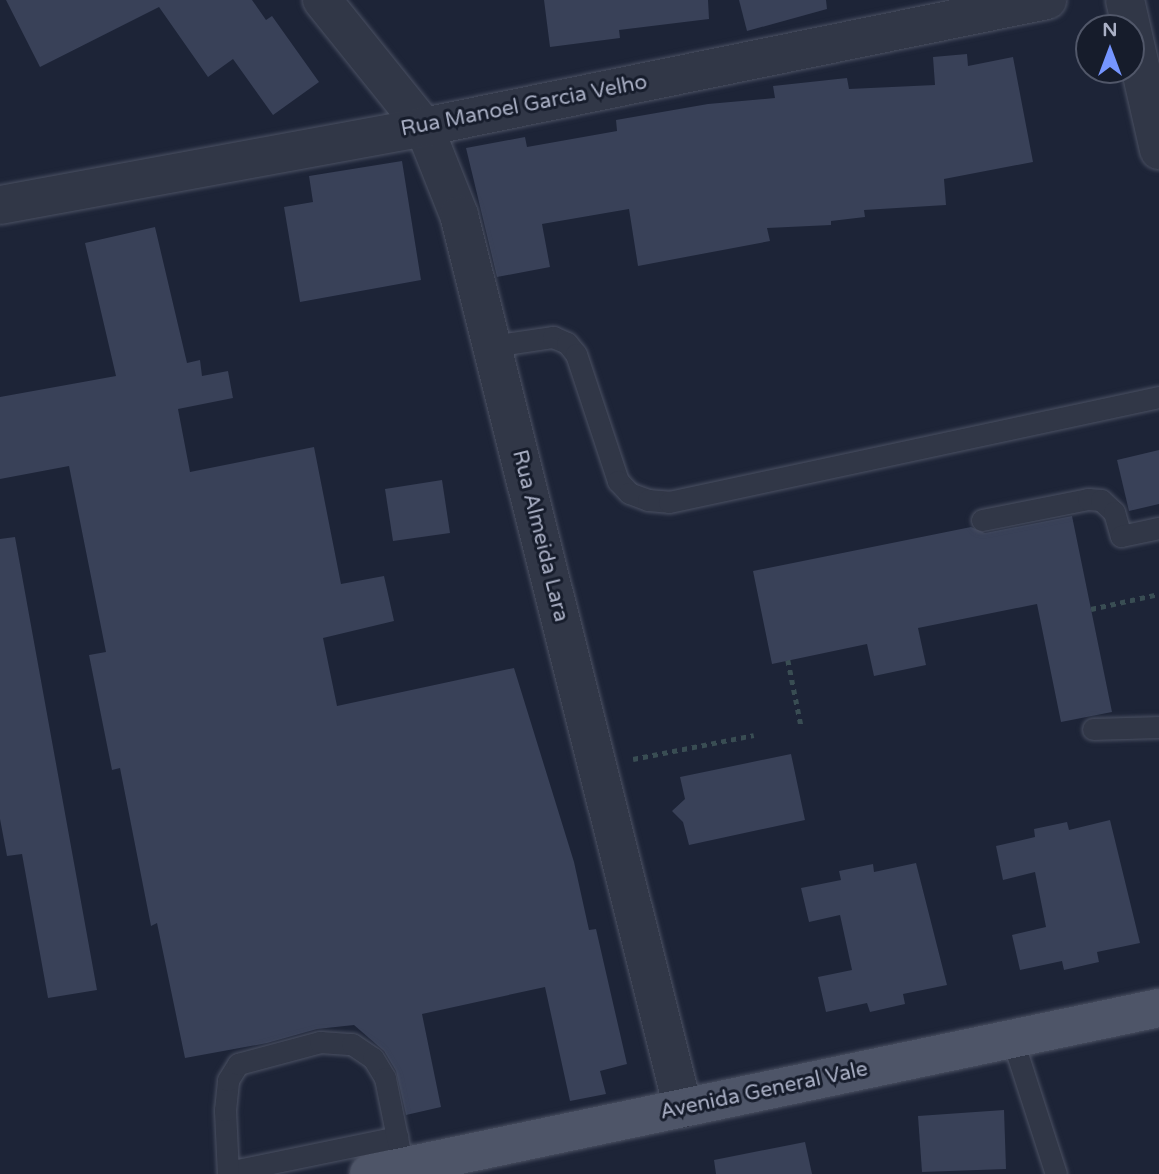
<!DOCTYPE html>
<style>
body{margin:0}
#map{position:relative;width:1159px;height:1174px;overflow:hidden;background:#1d2437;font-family:"Varela Round",sans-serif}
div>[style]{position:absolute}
.building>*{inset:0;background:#394158}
.path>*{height:4.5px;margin-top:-2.25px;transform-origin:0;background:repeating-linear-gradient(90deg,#394d53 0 5px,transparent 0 10px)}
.roads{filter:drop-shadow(0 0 2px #4b5163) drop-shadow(0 0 2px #4b5163)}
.service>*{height:21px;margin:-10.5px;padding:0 10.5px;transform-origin:10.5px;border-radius:10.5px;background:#313747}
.minor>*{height:38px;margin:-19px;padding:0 19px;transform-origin:19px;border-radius:19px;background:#313747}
.primary>*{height:38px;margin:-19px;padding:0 19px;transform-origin:19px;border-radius:19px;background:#4e5568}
span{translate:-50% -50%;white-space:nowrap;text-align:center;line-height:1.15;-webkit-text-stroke:6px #161c2b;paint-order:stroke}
.street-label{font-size:21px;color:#aab0c5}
.north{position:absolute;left:1075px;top:14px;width:70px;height:70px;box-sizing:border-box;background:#161c2b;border:2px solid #515769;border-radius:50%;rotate:0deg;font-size:19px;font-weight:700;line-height:28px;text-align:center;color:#aab0c5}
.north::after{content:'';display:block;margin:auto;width:24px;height:32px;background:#7595ff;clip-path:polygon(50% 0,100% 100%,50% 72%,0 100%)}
</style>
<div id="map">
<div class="building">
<div style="clip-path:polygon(6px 0,252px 0,266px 20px,272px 16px,319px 82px,273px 115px,233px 59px,208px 77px,159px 7px,40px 67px)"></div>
<div style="clip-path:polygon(544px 0,708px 0,709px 19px,619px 30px,620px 38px,550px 47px)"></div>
<div style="clip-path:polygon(739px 0,826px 0,827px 9px,747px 31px)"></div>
<div style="clip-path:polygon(967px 54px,968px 66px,1013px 57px,1033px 162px,944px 179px,946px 205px,864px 210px,865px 217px,831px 221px,831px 225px,767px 228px,770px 241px,638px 266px,629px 209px,542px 224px,550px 267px,497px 277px,466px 148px,525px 137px,527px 147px,617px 131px,616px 120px,708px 104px,775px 98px,773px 86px,847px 78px,849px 89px,935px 85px,933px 57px)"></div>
<div style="clip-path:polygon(402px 161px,421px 280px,300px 302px,284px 207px,313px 202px,309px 176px)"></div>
<div style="clip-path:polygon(155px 227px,187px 363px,200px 360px,202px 376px,228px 371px,233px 398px,178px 409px,190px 472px,314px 447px,341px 584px,384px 576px,394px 621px,323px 638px,337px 706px,514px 668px,574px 862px,589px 930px,596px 929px,627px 1064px,600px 1071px,606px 1094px,570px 1101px,545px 987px,422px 1014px,441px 1107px,406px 1115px,396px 1071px,384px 1051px,354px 1025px,317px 1029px,267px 1043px,185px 1058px,157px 923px,151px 926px,120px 768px,112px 770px,89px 655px,106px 652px,69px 466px,0 479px,0 397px,116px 376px,85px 243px)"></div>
<div style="clip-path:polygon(1159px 450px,1159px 504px,1129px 511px,1117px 460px)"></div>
<div style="clip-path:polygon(442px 480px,450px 533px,393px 541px,385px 489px)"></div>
<div style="clip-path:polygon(1072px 516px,1112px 712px,1061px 722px,1037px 604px,918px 628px,926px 665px,874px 676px,867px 644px,772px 664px,753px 571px,971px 527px,985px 533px)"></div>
<div style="clip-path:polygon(15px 537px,97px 990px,48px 998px,22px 854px,7px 856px,0 819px,0 539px)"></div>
<div style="clip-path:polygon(791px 754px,805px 820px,689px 845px,683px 822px,672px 811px,685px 799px,680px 777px)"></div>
<div style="clip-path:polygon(1110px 820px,1140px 943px,1097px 952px,1099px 962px,1064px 970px,1062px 961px,1020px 970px,1012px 935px,1046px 927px,1035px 872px,1003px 880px,996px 846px,1035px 837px,1034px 829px,1067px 822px,1069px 830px)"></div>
<div style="clip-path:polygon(916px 863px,947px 985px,903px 994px,905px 1004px,870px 1012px,867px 1003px,826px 1012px,818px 977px,852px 970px,840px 915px,809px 922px,801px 888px,841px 880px,839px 871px,873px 864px,874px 872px)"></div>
<div style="clip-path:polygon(1004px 1110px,1006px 1169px,922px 1172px,918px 1116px)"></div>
<div style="clip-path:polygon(805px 1142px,812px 1174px,716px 1174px,714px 1160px)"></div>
</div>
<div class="path">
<div style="left:1091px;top:609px;width:70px;rotate:-12.4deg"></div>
<div style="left:788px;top:660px;width:66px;rotate:78.7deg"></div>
<div style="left:633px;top:759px;width:123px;rotate:-11.2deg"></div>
</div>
<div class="roads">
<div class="service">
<div style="left:492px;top:346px;width:62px;rotate:-8.4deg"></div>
<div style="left:553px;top:337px;width:15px;rotate:23deg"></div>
<div style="left:567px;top:343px;width:14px;rotate:51deg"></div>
<div style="left:576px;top:354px;width:134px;rotate:71.7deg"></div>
<div style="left:618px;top:481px;width:16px;rotate:47deg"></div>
<div style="left:629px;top:493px;width:20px;rotate:20deg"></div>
<div style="left:648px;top:500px;width:21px;rotate:5deg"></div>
<div style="left:669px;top:502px;width:501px;rotate:-12.09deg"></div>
<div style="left:982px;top:520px;width:108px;rotate:-11.2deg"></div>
<div style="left:1088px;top:499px;width:13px;rotate:4deg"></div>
<div style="left:1101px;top:500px;width:18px;rotate:43deg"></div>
<div style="left:1114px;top:512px;width:25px;rotate:74deg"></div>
<div style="left:1121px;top:536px;width:39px;rotate:-12deg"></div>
<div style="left:1093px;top:729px;width:66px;rotate:-1.7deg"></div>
<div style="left:1012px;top:1038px;width:143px;rotate:72.1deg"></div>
<div style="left:228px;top:1172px;width:173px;rotate:-11.7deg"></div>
<div style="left:228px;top:1174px;width:64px;rotate:-92.7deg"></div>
<div style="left:225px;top:1110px;width:30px;rotate:-84deg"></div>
<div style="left:228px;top:1080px;width:19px;rotate:-58deg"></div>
<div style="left:238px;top:1064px;width:85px;rotate:-15deg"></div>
<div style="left:320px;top:1042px;width:32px;rotate:4deg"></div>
<div style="left:352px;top:1044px;width:25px;rotate:34deg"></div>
<div style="left:373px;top:1058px;width:23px;rotate:59deg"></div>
<div style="left:385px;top:1078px;width:91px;rotate:78.6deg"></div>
</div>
<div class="minor">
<div style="left:322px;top:0;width:163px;rotate:51.2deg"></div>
<div style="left:424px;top:127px;width:95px;rotate:68.3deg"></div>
<div style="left:459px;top:215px;width:921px;rotate:75.92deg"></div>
<div style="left:1125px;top:0;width:154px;rotate:77.2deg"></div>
<div style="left:0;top:205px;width:431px;rotate:-10.4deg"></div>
<div style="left:424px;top:127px;width:636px;rotate:-11.52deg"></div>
</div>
<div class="primary">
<div style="left:369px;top:1174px;width:807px;rotate:-11.87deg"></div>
</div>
</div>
<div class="street-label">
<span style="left:524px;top:106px;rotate:-11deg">Rua Manoel Garcia Velho</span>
<span style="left:540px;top:536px;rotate:76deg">Rua Almeida Lara</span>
<span style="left:764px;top:1091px;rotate:-12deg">Avenida General Vale</span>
</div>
<div class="north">N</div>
</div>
